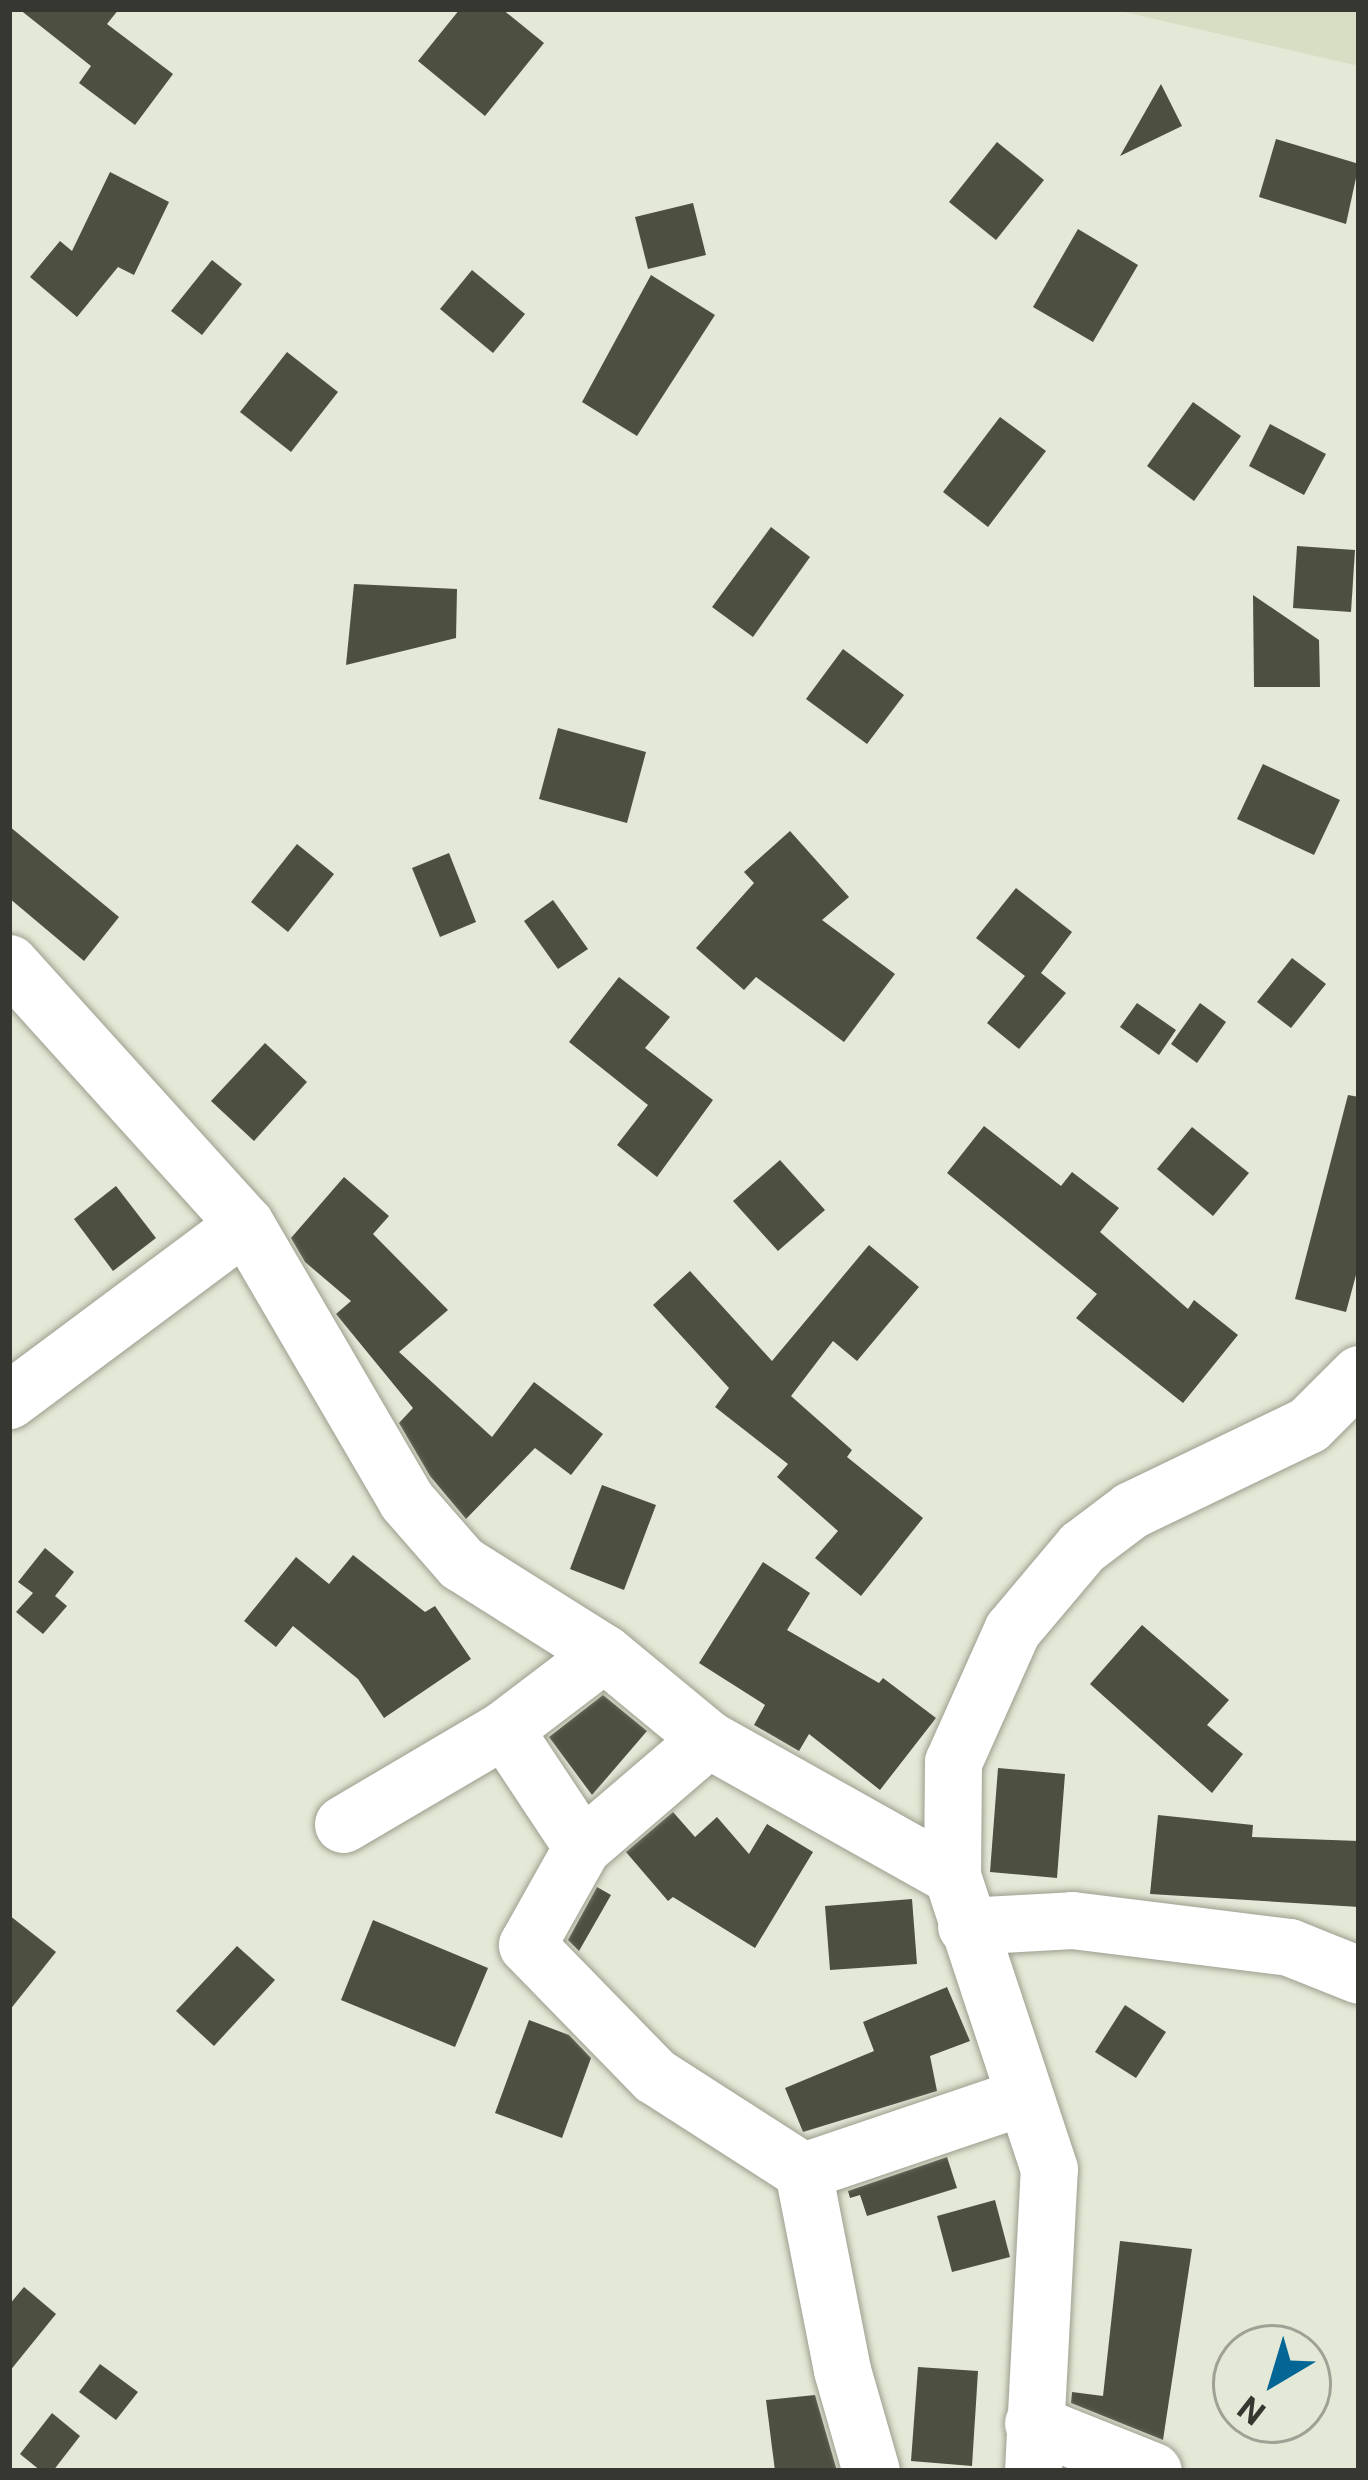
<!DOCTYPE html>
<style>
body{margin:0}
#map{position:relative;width:1368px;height:2480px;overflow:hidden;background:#e4e8d6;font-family:Roboto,sans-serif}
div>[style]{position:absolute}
.built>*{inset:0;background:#d8dec4}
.building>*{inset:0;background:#4d5041}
.roads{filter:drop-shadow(0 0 3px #9c9f8e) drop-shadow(0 0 3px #9c9f8e)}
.minor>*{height:57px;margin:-28.5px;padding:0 28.5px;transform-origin:28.5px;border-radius:28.5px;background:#fff}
span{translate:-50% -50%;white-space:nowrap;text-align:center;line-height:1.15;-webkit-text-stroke:12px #e4e8d6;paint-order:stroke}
.frame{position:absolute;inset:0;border:12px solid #363730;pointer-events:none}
.north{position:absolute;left:1212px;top:2324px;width:120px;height:120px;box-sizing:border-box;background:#e4e8d6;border:3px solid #9ea194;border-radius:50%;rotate:218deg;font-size:33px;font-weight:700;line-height:48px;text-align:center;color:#363730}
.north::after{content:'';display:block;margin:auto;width:42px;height:54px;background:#036695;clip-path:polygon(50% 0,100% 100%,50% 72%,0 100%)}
</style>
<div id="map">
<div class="built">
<div style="clip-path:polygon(1111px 9px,1359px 9px,1359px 66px)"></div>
</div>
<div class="building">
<div style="clip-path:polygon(19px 9px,119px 9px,107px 24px,173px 74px,135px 125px,79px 83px,91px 66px)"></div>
<div style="clip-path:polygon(460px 9px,502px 9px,544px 43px,485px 116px,418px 61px)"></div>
<div style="clip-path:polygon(1161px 84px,1182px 126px,1120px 156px)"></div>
<div style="clip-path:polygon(1276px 139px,1359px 164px,1346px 224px,1259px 197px)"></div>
<div style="clip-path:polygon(997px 142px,1044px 180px,996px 240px,949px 202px)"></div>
<div style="clip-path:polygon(110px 172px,169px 202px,134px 275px,118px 267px,77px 317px,30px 277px,60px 241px,72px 251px)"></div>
<div style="clip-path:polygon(693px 203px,706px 255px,648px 269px,635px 217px)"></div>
<div style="clip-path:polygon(1078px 229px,1138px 265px,1093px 342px,1033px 307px)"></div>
<div style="clip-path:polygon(212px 260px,242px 284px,202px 335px,171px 311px)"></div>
<div style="clip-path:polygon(472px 270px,525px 314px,493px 353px,440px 309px)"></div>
<div style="clip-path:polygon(651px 275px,715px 315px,637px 436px,582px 402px)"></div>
<div style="clip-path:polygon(287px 352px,338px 392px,291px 452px,240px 412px)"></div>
<div style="clip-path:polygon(1193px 402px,1241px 436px,1194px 501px,1147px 466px)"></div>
<div style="clip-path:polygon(1000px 417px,1046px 451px,988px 527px,943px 492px)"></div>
<div style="clip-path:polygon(1270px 424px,1326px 454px,1304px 495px,1249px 466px)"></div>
<div style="clip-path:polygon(771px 527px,810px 557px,753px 637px,712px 607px)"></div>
<div style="clip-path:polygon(1297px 546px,1355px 550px,1351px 612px,1293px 608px)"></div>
<div style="clip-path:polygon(354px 584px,457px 589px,456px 638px,346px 665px)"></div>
<div style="clip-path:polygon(1253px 595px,1319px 640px,1320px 687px,1254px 687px)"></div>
<div style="clip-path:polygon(843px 649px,904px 695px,867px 744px,806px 699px)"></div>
<div style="clip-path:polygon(558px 728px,646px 752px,627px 823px,539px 799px)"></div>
<div style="clip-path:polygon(1263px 764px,1340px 800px,1314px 855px,1237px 819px)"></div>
<div style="clip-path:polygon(9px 826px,119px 917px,84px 961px,9px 898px)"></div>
<div style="clip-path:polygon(790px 831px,849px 897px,822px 920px,895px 974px,844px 1042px,756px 977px,744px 990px,696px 948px,754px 883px,744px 872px)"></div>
<div style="clip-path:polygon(297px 844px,334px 874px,288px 932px,251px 902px)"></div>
<div style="clip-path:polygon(449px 853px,476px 922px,440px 937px,412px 868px)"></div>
<div style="clip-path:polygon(1016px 888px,1072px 932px,1041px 973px,1066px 993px,1019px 1049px,987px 1023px,1025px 976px,976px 938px)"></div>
<div style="clip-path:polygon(553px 900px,588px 949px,558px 969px,524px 921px)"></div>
<div style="clip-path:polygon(1292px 958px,1326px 984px,1291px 1028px,1257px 1002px)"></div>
<div style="clip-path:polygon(619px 977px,670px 1017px,645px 1048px,713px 1100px,657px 1177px,617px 1145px,648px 1105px,569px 1042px)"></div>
<div style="clip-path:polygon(1137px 1003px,1176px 1030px,1159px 1055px,1120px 1027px)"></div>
<div style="clip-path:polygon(1200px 1003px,1226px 1022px,1197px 1063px,1171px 1044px)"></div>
<div style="clip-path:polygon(265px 1043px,307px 1082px,254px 1141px,211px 1101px)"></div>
<div style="clip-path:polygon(1348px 1095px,1359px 1097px,1359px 1264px,1346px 1312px,1295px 1299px)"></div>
<div style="clip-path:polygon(984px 1126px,1061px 1186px,1072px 1172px,1119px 1208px,1100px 1232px,1188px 1309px,1194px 1300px,1238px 1335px,1183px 1403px,1076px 1318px,1097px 1294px,947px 1173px)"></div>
<div style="clip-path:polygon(1192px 1127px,1249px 1173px,1213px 1216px,1157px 1169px)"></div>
<div style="clip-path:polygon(780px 1160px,825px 1210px,778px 1251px,733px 1201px)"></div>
<div style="clip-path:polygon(344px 1177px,389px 1216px,373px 1234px,448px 1310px,399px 1352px,492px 1437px,534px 1382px,603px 1434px,571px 1475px,535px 1448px,466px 1519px,430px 1476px,399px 1423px,413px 1408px,336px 1314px,351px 1301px,305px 1262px,291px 1238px)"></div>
<div style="clip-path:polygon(116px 1186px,156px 1238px,113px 1271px,74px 1219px)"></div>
<div style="clip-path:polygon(869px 1245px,919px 1287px,857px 1361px,833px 1341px,791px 1396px,852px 1450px,847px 1457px,923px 1518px,861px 1596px,815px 1558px,838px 1531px,777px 1477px,788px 1464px,715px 1407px,729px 1388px,653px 1305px,690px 1271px,772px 1361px)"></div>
<div style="clip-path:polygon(602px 1485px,656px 1505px,624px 1590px,570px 1569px)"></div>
<div style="clip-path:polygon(45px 1548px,74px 1572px,55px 1596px,67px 1606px,43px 1634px,16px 1612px,33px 1593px,18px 1582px)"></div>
<div style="clip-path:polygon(353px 1555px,425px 1612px,435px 1606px,471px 1659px,384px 1718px,358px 1679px,293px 1626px,276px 1647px,244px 1621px,296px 1557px,329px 1584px)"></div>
<div style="clip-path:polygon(763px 1562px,810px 1593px,787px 1630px,879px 1683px,883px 1678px,936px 1718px,880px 1790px,809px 1734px,799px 1751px,754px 1725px,765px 1705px,699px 1663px)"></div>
<div style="clip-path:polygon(1142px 1625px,1229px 1700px,1207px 1725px,1243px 1754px,1212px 1793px,1090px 1684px)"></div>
<div style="clip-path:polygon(603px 1695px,647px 1731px,592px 1795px,549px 1737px)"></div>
<div style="clip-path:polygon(998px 1768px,1065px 1774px,1057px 1878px,990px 1872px)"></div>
<div style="clip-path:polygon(673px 1812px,695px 1837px,717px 1817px,749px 1854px,767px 1824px,813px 1852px,755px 1948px,673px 1897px,668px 1901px,626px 1852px)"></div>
<div style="clip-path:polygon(1158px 1815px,1253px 1825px,1252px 1837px,1359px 1841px,1359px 1907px,1150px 1894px)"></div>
<div style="clip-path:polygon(597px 1887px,611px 1895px,579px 1951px,568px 1940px)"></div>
<div style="clip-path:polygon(912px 1899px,917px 1964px,830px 1970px,825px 1906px)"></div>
<div style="clip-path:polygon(9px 1915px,56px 1952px,9px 2011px)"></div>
<div style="clip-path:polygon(373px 1920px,488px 1968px,455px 2047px,341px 2000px)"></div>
<div style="clip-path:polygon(237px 1946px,275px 1980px,214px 2046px,176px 2011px)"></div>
<div style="clip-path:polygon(947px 1987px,970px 2041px,930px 2056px,937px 2091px,803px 2132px,785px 2088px,874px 2051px,863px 2022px)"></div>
<div style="clip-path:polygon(1125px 2005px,1166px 2032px,1136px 2078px,1095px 2052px)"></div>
<div style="clip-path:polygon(529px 2020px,569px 2035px,591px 2058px,562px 2138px,495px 2113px)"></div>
<div style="clip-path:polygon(947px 2157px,957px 2188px,867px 2216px,860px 2195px,850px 2198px,848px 2191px)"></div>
<div style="clip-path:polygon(995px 2200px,1010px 2257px,952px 2272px,937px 2216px)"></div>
<div style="clip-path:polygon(1120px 2241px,1192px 2249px,1163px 2440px,1071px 2403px,1072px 2392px,1103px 2396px)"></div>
<div style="clip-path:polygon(24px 2287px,56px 2314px,9px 2372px,9px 2305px)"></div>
<div style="clip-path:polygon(100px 2364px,138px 2392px,116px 2420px,79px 2392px)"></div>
<div style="clip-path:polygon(918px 2367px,978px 2371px,972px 2466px,911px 2461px)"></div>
<div style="clip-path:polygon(815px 2395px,837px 2471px,775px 2471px,766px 2400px)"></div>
<div style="clip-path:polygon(52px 2413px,80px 2436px,53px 2471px,41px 2471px,20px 2454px)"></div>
</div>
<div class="roads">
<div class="minor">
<div style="left:9px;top:963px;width:352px;rotate:47.9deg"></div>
<div style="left:245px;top:1224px;width:320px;rotate:59.7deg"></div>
<div style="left:406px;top:1500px;width:84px;rotate:48.9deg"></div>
<div style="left:461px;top:1563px;width:169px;rotate:32.2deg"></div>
<div style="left:604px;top:1653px;width:135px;rotate:39.6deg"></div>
<div style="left:708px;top:1739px;width:280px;rotate:29.3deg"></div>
<div style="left:9px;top:1400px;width:294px;rotate:-36.7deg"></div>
<div style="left:604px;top:1653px;width:126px;rotate:142.8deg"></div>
<div style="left:504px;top:1729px;width:141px;rotate:56.5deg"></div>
<div style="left:582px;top:1847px;width:112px;rotate:119.3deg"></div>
<div style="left:527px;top:1945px;width:183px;rotate:45.7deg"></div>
<div style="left:655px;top:2076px;width:176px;rotate:32.7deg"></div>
<div style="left:803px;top:2171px;width:203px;rotate:78.9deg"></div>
<div style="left:842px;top:2370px;width:105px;rotate:74deg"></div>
<div style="left:343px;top:1824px;width:187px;rotate:-30.5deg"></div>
<div style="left:582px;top:1847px;width:166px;rotate:-40.6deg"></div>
<div style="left:966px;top:1926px;width:106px;rotate:-3.2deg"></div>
<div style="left:1072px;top:1920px;width:219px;rotate:7.1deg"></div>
<div style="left:1289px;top:1947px;width:75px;rotate:21.8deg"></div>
<div style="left:803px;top:2171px;width:230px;rotate:-18.7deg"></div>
<div style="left:1033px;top:2423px;width:129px;rotate:21.8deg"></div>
<div style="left:1033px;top:2471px;width:302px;rotate:-87deg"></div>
<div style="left:1049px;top:2169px;width:309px;rotate:-108.3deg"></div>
<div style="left:952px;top:1876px;width:114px;rotate:-89.5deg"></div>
<div style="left:953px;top:1762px;width:145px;rotate:-65.9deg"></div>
<div style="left:1012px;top:1630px;width:109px;rotate:-49.9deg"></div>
<div style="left:1082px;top:1547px;width:61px;rotate:-37.1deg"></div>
<div style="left:1131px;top:1510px;width:196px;rotate:-25.7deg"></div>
<div style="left:1308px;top:1425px;width:72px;rotate:-45deg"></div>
</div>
</div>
<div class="frame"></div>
<div class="north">N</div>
</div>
